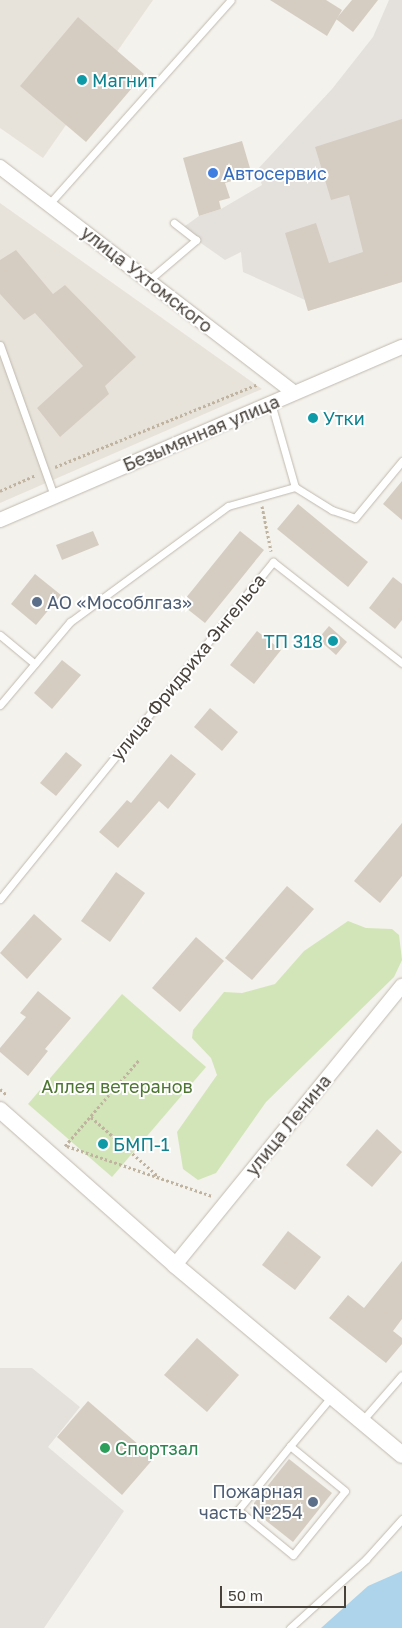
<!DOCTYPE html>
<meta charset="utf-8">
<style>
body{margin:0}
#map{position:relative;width:402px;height:1628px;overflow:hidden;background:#f4f2ec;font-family:"Golos Text",sans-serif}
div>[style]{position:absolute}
.residential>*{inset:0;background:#e8e3da}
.industrial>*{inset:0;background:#e4e1dd}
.green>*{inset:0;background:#d2e5b8}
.water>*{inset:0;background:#aed4eb}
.building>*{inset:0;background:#d5cdc2}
.path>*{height:3px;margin-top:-1.5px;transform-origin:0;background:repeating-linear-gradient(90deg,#c0b4a1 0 2.5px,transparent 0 5px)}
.roads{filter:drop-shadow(0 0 1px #bfb9af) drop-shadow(0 0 1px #bfb9af)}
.service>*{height:7px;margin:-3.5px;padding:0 3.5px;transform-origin:3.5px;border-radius:3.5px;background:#fff}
.minor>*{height:14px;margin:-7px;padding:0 7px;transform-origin:7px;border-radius:7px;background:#fff}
.tertiary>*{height:16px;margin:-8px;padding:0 8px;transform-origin:8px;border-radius:8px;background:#fff}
.dots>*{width:14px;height:14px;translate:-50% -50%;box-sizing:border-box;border:2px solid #fff;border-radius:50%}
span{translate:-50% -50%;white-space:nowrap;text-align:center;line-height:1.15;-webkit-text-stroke:4px #fff;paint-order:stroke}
.culture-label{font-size:18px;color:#0d838f}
.left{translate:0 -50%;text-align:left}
.right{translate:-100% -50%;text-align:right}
.shop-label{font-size:18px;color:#366cbe}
.street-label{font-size:18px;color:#48423a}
.service-label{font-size:18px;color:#4e5e75}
.park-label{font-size:18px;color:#4d7631}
.leisure-label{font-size:18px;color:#27864d}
.scale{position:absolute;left:220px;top:1586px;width:126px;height:22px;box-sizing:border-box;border:2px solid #48423a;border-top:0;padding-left:6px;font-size:15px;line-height:18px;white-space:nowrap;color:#48423a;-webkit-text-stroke:4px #fff;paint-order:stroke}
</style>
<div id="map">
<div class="residential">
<div style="clip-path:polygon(0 0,153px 0,43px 158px,0 128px)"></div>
<div style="clip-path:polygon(0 203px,262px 389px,0 503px)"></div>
</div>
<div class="industrial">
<div style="clip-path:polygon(389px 0,402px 0,402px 282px,308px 311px,305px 300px,243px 272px,241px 252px,225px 260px,181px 229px,199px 216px,221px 209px,262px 185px,257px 170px,332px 89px,373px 37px)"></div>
<div style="clip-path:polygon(0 1368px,32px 1368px,80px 1407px,48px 1447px,124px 1511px,44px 1628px,0 1628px)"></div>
</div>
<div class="green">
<div style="clip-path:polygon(348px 921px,366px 928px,392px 929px,399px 935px,402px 960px,394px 977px,266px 1102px,216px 1173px,198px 1180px,183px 1169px,177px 1132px,217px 1075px,211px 1058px,192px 1038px,193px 1030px,224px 992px,242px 993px,275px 984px,304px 951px)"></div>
<div style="clip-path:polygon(122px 994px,206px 1067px,112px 1177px,28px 1104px)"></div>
</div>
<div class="water">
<div style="clip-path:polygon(402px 1571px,402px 1628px,321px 1628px,368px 1586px)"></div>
</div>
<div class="building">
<div style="clip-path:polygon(270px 0,326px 0,342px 10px,327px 36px)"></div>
<div style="clip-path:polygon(352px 0,378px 0,353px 32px,336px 19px)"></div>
<div style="clip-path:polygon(78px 17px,144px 74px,86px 142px,20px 86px)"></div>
<div style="clip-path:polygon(402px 119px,402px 282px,308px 311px,285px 233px,316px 223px,329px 263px,363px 252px,349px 195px,331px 200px,315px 147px)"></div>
<div style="clip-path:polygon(242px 141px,252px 175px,225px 183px,230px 198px,219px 201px,221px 209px,199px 216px,183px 158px)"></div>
<div style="clip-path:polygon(16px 250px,53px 294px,65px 285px,136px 357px,105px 386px,109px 394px,60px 437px,37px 408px,83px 366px,35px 313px,24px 320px,0 294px,0 260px)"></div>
<div style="clip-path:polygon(402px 481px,402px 520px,383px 504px)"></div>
<div style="clip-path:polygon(298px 504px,368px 562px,348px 587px,277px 529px)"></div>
<div style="clip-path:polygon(93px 531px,99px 545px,62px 560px,56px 545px)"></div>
<div style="clip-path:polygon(240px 531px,264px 550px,205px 623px,181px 604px)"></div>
<div style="clip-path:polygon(35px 574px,61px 595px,36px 625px,11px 604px)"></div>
<div style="clip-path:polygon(393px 577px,402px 584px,402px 620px,395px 629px,369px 608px)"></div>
<div style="clip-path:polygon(329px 626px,347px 642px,336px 655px,318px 639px)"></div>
<div style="clip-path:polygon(257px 631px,281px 650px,254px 684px,230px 665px)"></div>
<div style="clip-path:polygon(62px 660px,81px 675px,52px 709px,34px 693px)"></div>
<div style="clip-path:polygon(210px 708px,238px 732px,222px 751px,194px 727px)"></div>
<div style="clip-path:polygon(66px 752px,82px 765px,56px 796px,40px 783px)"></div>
<div style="clip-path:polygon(171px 754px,196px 774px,168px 809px,159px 801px,118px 848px,99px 832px,127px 800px,131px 803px)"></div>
<div style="clip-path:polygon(402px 823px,402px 876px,380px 903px,354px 881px)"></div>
<div style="clip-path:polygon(116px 872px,145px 893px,110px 942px,81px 921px)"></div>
<div style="clip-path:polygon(287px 886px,314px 909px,252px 980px,225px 958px)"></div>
<div style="clip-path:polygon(34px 914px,62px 939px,27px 979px,0 953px)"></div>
<div style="clip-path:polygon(196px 937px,224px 961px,180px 1012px,152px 988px)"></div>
<div style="clip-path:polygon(38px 991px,71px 1018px,45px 1049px,48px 1051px,28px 1076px,0 1052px,0 1048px,26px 1017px,20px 1013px)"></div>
<div style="clip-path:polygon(377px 1129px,402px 1152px,372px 1187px,346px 1165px)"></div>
<div style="clip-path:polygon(288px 1231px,321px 1257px,295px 1290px,262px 1265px)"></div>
<div style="clip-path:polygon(402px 1261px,402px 1319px,393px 1331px,402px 1338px,402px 1344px,386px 1363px,329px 1318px,348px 1295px,364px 1308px)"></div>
<div style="clip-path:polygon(197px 1338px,239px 1375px,207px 1412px,164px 1375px)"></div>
<div style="clip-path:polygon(88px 1401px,154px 1458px,122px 1495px,57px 1437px)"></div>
<div style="clip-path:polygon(289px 1459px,332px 1493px,293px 1542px,250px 1508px)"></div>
</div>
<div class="path">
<div style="left:55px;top:467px;width:219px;rotate:-22.2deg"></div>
<div style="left:0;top:491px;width:39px;rotate:-24deg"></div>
<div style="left:262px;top:506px;width:46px;rotate:78.7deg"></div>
<div style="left:0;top:1089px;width:9px;rotate:41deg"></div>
<div style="left:91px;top:1117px;width:91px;rotate:41.4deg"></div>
<div style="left:65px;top:1146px;width:113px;rotate:-49.3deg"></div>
<div style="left:67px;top:1146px;width:153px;rotate:19deg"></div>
</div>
<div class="roads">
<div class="service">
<div style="left:49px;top:204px;width:273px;rotate:-48.3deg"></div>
<div style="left:149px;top:280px;width:62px;rotate:-40.4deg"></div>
<div style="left:196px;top:240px;width:28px;rotate:-142deg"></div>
<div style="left:0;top:345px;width:160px;rotate:70.3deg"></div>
<div style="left:271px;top:403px;width:87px;rotate:74.1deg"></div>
<div style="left:0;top:635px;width:45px;rotate:39.6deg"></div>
<div style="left:0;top:705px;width:109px;rotate:-49.9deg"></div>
<div style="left:70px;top:622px;width:196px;rotate:-36.3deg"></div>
<div style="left:228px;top:506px;width:70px;rotate:-15.8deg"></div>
<div style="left:295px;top:487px;width:44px;rotate:31.9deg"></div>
<div style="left:332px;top:510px;width:24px;rotate:19deg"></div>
<div style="left:355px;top:518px;width:74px;rotate:-50.5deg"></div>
<div style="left:0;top:899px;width:434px;rotate:-51deg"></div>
<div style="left:273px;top:562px;width:164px;rotate:38.1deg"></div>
<div style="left:361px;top:1422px;width:62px;rotate:-48.9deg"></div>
<div style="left:290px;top:1446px;width:82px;rotate:129.1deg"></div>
<div style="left:238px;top:1510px;width:71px;rotate:39.3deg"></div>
<div style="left:293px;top:1555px;width:82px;rotate:-50.9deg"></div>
<div style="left:345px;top:1491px;width:71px;rotate:-140.7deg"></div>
<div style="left:290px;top:1446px;width:64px;rotate:-50.1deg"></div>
<div style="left:290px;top:1628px;width:103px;rotate:-42.2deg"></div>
<div style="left:366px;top:1559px;width:54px;rotate:-48deg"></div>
</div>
<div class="minor">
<div style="left:0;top:167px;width:371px;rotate:37.5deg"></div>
<div style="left:0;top:520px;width:438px;rotate:-23.3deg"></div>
<div style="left:175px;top:1265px;width:360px;rotate:-50.9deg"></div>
</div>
<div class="tertiary">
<div style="left:0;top:1110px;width:234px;rotate:41.5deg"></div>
<div style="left:175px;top:1265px;width:296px;rotate:39.9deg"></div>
</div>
</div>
<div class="dots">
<div style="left:82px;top:80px;background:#0f9aa8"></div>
<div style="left:213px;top:173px;background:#3f7fe0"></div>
<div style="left:313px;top:418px;background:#0f9aa8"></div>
<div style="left:37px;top:602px;background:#5c6f8a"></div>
<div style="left:333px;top:641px;background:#0f9aa8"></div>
<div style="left:103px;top:1144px;background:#0f9aa8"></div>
<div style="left:105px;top:1448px;background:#2e9e5b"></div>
<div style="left:313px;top:1502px;background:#5c6f8a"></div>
</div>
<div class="culture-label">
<span class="left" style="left:92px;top:80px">Магнит</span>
<span class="left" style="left:323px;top:418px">Утки</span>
<span class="right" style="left:323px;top:641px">ТП 318</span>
<span class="left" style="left:113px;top:1144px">БМП-1</span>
</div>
<div class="shop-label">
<span class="left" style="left:223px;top:173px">Автосервис</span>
</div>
<div class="street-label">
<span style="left:147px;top:279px;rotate:38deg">улица Ухтомского</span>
<span style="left:201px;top:433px;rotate:-23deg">Безымянная улица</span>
<span style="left:188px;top:667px;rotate:-51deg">улица Фридриха Энгельса</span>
<span style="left:288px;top:1125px;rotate:-51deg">улица Ленина</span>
</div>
<div class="service-label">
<span class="left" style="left:47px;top:602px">АО «Мособлгаз»</span>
<span class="right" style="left:303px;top:1502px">Пожарная<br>часть №254</span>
</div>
<div class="park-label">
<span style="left:117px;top:1086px">Аллея ветеранов</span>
</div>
<div class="leisure-label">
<span class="left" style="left:115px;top:1448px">Спортзал</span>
</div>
<div class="scale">50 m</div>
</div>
